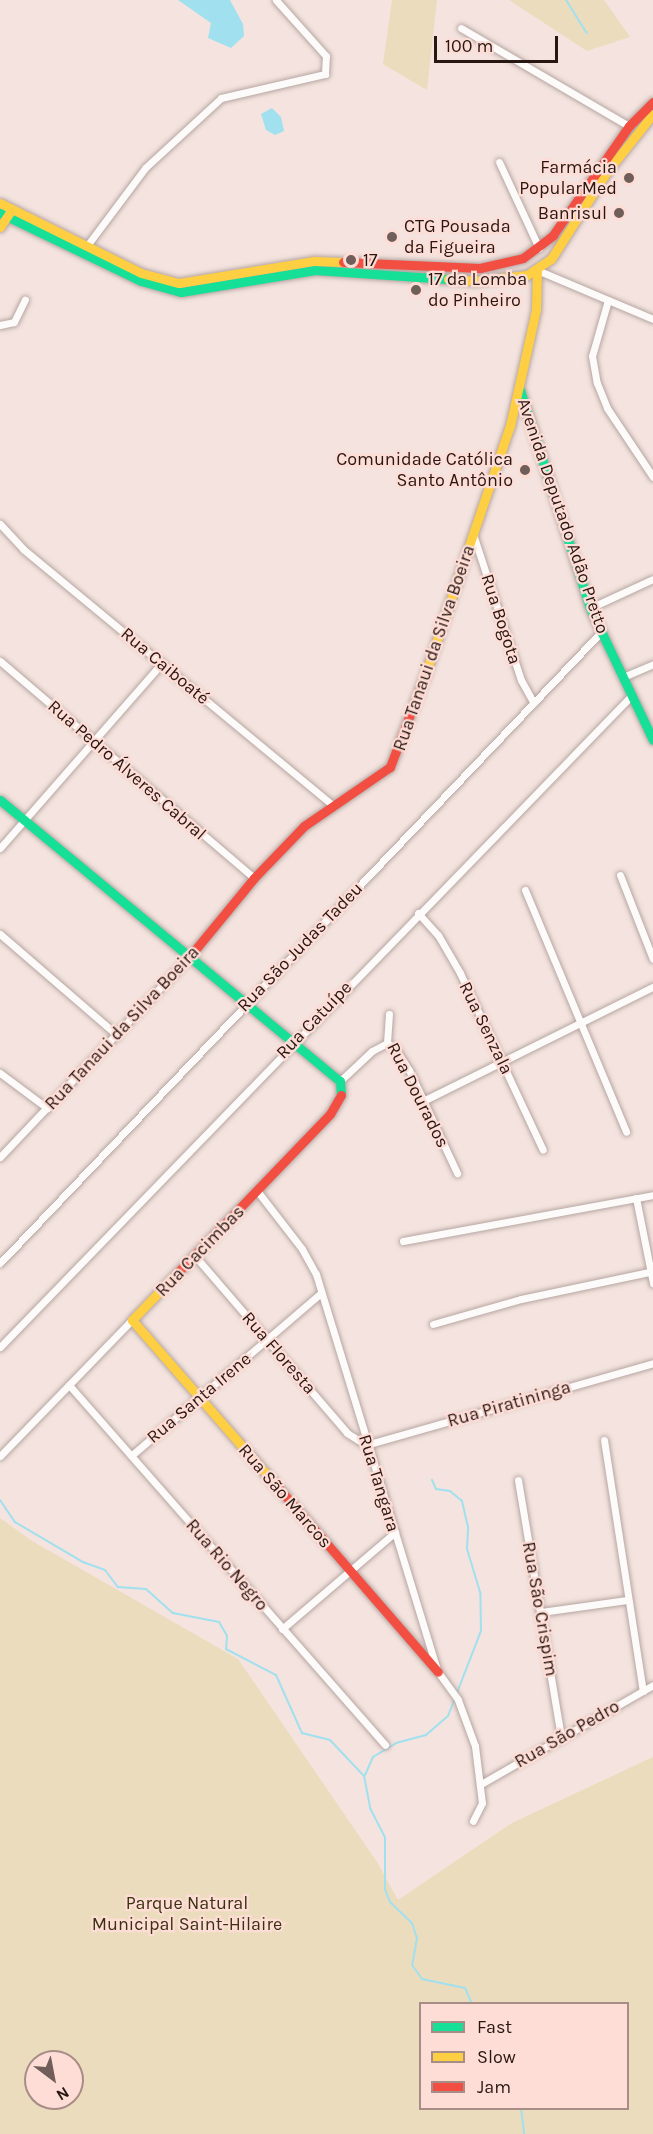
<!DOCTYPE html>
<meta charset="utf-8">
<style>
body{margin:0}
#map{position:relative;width:653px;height:2134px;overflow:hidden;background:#f4e3de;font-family:Karla,sans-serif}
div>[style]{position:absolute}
.green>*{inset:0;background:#ebdcbd}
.water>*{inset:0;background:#a1e0ef}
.stream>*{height:2px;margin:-1px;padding:0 1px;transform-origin:1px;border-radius:1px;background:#a1e0ef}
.roads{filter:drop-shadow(0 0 2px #b6a6a2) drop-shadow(0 0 2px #b6a6a2)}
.street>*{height:7px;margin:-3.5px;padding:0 3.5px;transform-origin:3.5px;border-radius:3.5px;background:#fdfbfa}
.fast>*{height:9px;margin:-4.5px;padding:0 4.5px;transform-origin:4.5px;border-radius:4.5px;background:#16e098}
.slow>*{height:9px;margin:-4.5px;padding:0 4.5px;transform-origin:4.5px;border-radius:4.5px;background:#ffcf43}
.jam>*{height:9px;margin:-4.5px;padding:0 4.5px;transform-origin:4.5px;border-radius:4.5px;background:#f24e42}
.dots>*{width:16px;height:16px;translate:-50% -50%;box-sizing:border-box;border:3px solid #fdddd5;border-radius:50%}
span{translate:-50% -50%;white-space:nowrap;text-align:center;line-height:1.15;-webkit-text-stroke:4.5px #fdddd5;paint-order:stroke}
.poi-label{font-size:18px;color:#281611}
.right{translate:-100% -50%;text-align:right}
.left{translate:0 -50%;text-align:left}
.street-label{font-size:18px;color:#281611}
.park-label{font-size:18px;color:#3a3210}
.legend{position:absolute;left:419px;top:2002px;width:210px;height:108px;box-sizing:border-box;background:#fdddd5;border:2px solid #a88d87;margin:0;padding:8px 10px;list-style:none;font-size:18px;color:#281611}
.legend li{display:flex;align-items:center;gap:12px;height:30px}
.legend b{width:30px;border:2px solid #a88d87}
.north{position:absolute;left:24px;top:2050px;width:60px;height:60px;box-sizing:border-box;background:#fdddd5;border:2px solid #a88d87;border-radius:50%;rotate:148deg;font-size:16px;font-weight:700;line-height:24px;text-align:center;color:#281611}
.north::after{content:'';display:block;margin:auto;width:21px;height:27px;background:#6f5e59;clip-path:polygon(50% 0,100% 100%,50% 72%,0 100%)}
.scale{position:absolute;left:434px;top:36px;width:124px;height:27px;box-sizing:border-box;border:3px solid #281611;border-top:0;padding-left:8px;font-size:18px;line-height:21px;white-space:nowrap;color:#281611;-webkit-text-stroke:4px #fdddd5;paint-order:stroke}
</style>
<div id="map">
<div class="green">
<div style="clip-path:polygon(392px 0,437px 0,427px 90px,383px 64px)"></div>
<div style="clip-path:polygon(509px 0,604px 0,630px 37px,587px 51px)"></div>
<div style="clip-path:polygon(evenodd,0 1518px,32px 1541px,238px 1659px,377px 1862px,398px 1900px,512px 1823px,653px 1757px,653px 2134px,0 2134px,0 1518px,420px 2004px,628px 2004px,628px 2108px,420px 2108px,420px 2004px,0 1518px,36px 2062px,72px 2062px,72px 2098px,36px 2098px,36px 2062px)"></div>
</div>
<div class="water">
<div style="clip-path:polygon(178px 0,230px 0,243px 24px,244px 36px,231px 48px,208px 38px,211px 23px)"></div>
<div style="clip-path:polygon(272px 108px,281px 117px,284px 131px,275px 135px,266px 130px,261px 114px)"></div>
</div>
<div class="stream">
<div style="left:566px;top:0;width:39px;rotate:58deg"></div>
<div style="left:0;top:1500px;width:27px;rotate:56deg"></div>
<div style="left:15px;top:1522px;width:79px;rotate:30.5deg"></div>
<div style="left:83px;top:1562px;width:23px;rotate:20deg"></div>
<div style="left:105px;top:1570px;width:21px;rotate:53deg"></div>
<div style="left:118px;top:1587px;width:28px;rotate:4deg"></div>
<div style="left:146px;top:1589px;width:36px;rotate:42deg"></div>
<div style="left:173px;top:1613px;width:47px;rotate:11.1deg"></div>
<div style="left:219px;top:1622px;width:16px;rotate:60deg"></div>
<div style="left:227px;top:1636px;width:13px;rotate:94deg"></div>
<div style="left:226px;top:1649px;width:56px;rotate:27.5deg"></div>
<div style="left:276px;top:1675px;width:64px;rotate:65.9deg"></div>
<div style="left:302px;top:1733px;width:29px;rotate:14deg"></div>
<div style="left:330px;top:1740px;width:50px;rotate:46.6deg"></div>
<div style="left:364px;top:1776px;width:33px;rotate:79deg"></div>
<div style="left:370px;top:1808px;width:33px;rotate:63deg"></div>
<div style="left:385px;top:1837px;width:52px;rotate:90deg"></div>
<div style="left:385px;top:1889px;width:14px;rotate:69deg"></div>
<div style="left:390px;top:1902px;width:30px;rotate:44deg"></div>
<div style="left:412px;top:1923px;width:16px;rotate:72deg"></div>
<div style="left:417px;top:1938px;width:27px;rotate:100deg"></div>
<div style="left:412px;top:1965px;width:17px;rotate:54deg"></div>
<div style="left:422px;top:1979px;width:44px;rotate:11.8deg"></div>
<div style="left:465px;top:1988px;width:17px;rotate:66deg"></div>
<div style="left:365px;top:1775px;width:20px;rotate:-66deg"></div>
<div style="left:373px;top:1757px;width:27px;rotate:-31deg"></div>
<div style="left:396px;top:1743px;width:31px;rotate:-15deg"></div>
<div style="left:426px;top:1735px;width:29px;rotate:-41deg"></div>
<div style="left:448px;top:1716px;width:91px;rotate:-68.8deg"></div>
<div style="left:481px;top:1631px;width:39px;rotate:-91deg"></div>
<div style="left:480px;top:1592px;width:45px;rotate:-106.8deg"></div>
<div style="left:467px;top:1549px;width:22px;rotate:-87deg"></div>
<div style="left:468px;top:1527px;width:27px;rotate:-103deg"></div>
<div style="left:462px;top:1501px;width:16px;rotate:-140deg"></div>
<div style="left:450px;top:1491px;width:14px;rotate:-172deg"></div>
<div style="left:436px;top:1489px;width:10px;rotate:-114deg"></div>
<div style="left:521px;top:2108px;width:26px;rotate:83deg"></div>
</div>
<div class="roads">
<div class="street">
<div style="left:461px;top:28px;width:194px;rotate:30.3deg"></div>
<div style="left:499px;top:162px;width:95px;rotate:65.1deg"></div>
<div style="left:86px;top:247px;width:99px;rotate:-53.2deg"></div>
<div style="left:145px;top:168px;width:103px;rotate:-42.6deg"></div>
<div style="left:221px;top:98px;width:107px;rotate:-13deg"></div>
<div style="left:325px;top:74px;width:18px;rotate:-87deg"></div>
<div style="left:326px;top:56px;width:75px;rotate:-131.8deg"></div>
<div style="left:537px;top:270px;width:126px;rotate:22.9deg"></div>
<div style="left:608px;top:300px;width:58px;rotate:105.9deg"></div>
<div style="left:592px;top:356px;width:27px;rotate:80deg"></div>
<div style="left:597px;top:383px;width:27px;rotate:68deg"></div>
<div style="left:607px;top:408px;width:83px;rotate:56.3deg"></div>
<div style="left:0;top:325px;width:14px;rotate:-12deg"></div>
<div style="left:14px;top:322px;width:25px;rotate:-64deg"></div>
<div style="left:0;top:524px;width:34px;rotate:47deg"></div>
<div style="left:23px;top:549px;width:401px;rotate:39.6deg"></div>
<div style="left:473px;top:534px;width:154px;rotate:71.8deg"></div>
<div style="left:521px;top:680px;width:25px;rotate:61deg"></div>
<div style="left:590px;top:608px;width:69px;rotate:-24.7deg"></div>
<div style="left:0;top:661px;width:334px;rotate:40.5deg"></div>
<div style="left:623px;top:677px;width:33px;rotate:-23deg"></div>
<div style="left:0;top:848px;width:246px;rotate:-48.8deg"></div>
<div style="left:620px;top:875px;width:90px;rotate:68.6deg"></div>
<div style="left:525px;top:890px;width:262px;rotate:67.3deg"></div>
<div style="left:418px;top:913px;width:30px;rotate:48deg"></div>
<div style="left:438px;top:935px;width:44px;rotate:59.9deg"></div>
<div style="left:460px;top:973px;width:195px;rotate:64.9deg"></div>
<div style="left:0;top:934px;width:155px;rotate:40.8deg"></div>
<div style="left:389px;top:1014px;width:29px;rotate:94deg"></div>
<div style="left:387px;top:1043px;width:9px;rotate:32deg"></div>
<div style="left:395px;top:1048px;width:26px;rotate:58deg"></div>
<div style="left:409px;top:1070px;width:114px;rotate:65deg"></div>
<div style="left:0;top:1073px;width:59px;rotate:36.7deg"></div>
<div style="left:340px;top:1081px;width:44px;rotate:-43.2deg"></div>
<div style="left:372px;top:1051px;width:17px;rotate:-28deg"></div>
<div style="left:423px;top:1101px;width:257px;rotate:-26.4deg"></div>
<div style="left:0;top:1157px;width:277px;rotate:-46.6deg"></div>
<div style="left:258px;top:1192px;width:72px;rotate:52.3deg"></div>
<div style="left:302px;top:1249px;width:29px;rotate:61deg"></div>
<div style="left:316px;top:1274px;width:416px;rotate:73deg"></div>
<div style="left:438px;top:1672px;width:34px;rotate:54deg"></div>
<div style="left:458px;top:1700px;width:49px;rotate:69.7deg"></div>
<div style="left:475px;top:1746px;width:57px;rotate:83deg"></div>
<div style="left:482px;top:1803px;width:20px;rotate:117deg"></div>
<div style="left:636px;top:1198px;width:87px;rotate:78.7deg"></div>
<div style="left:403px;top:1241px;width:254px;rotate:-10.4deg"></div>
<div style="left:195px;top:1256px;width:233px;rotate:49.3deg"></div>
<div style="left:347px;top:1433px;width:22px;rotate:32deg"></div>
<div style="left:366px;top:1445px;width:298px;rotate:-15.9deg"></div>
<div style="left:0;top:1263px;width:871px;rotate:-46.39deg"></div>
<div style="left:433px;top:1324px;width:91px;rotate:-15.9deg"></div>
<div style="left:521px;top:1299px;width:131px;rotate:-11.9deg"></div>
<div style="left:0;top:1347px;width:907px;rotate:-45.89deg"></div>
<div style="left:69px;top:1385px;width:479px;rotate:48.7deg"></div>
<div style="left:604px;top:1440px;width:254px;rotate:81.2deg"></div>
<div style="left:132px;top:1455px;width:249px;rotate:-40.6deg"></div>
<div style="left:0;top:1456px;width:190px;rotate:-45.9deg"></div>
<div style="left:518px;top:1480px;width:262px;rotate:80.5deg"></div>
<div style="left:541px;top:1612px;width:87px;rotate:-7.9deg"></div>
<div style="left:282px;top:1629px;width:149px;rotate:-40.6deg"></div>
<div style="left:481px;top:1784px;width:198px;rotate:-29.9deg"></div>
</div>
<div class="fast">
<div style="left:0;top:213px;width:157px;rotate:25.7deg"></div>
<div style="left:141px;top:281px;width:41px;rotate:15.4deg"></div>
<div style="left:181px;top:292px;width:136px;rotate:-9.3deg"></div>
<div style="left:315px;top:270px;width:133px;rotate:3.9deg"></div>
<div style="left:520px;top:390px;width:229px;rotate:72.2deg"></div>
<div style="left:590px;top:608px;width:146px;rotate:64.5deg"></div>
<div style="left:0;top:800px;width:441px;rotate:39.6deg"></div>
<div style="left:340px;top:1081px;width:14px;rotate:86deg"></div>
</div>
<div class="slow">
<div style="left:0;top:203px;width:157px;rotate:26.4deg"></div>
<div style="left:141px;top:273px;width:39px;rotate:15deg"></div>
<div style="left:179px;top:283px;width:137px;rotate:-9.3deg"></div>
<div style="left:314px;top:261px;width:29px;rotate:2deg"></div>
<div style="left:0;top:227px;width:18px;rotate:-56deg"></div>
<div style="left:448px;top:279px;width:26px;rotate:4deg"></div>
<div style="left:474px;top:281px;width:53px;rotate:-6.5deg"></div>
<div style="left:527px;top:275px;width:29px;rotate:-34deg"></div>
<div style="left:551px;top:259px;width:102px;rotate:-57.4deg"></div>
<div style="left:606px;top:173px;width:75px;rotate:-51.5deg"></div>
<div style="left:425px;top:675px;width:263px;rotate:-71.2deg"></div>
<div style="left:510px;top:426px;width:119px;rotate:-77.4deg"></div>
<div style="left:536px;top:310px;width:40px;rotate:-88.6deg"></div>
<div style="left:179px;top:1271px;width:68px;rotate:133.8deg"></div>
<div style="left:132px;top:1320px;width:219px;rotate:48.9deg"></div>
</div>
<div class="jam">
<div style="left:343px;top:262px;width:137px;rotate:2.5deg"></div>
<div style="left:480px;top:268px;width:44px;rotate:-13.1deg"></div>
<div style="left:523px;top:258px;width:38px;rotate:-37deg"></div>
<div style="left:553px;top:235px;width:133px;rotate:-55.1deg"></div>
<div style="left:629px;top:126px;width:34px;rotate:-45deg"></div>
<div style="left:190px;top:956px;width:101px;rotate:-50.6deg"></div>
<div style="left:254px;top:878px;width:72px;rotate:-46.1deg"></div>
<div style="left:304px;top:826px;width:104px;rotate:-34.5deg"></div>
<div style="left:390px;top:767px;width:98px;rotate:-69.2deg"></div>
<div style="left:179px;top:1271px;width:218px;rotate:-46.1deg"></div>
<div style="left:330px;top:1114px;width:22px;rotate:-60deg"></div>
<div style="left:276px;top:1485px;width:247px;rotate:49.1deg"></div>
</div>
</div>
<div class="dots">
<div style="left:629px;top:178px;background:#6f5e59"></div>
<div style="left:619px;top:213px;background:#6f5e59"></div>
<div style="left:392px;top:237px;background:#6f5e59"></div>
<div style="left:351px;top:260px;background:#6f5e59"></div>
<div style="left:416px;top:290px;background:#6f5e59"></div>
<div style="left:525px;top:470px;background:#6f5e59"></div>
</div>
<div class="poi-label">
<span class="right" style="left:617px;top:178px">Farmácia<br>PopularMed</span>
<span class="right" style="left:607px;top:213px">Banrisul</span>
<span class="left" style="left:404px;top:237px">CTG Pousada<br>da Figueira</span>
<span class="left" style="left:363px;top:260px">17</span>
<span class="left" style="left:428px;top:290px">17 da Lomba<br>do Pinheiro</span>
<span class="right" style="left:513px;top:470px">Comunidade Católica<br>Santo Antônio</span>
</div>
<div class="street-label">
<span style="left:563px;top:516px;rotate:71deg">Avenida Deputado Adão Pretto</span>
<span style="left:501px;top:619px;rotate:72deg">Rua Bogota</span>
<span style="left:434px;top:648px;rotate:-71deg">Rua Tanaui da Silva Boeira</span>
<span style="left:165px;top:666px;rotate:40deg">Rua Caiboaté</span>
<span style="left:127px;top:770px;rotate:41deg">Rua Pedro Álveres Cabral</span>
<span style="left:300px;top:947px;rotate:-46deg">Rua São Judas Tadeu</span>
<span style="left:314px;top:1020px;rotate:-46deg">Rua Catuípe</span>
<span style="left:122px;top:1028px;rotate:-47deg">Rua Tanaui da Silva Boeira</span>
<span style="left:486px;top:1028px;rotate:64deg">Rua Senzala</span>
<span style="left:418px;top:1095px;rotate:63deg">Rua Dourados</span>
<span style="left:200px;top:1251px;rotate:-46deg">Rua Cacimbas</span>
<span style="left:279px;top:1353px;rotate:49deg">Rua Floresta</span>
<span style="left:199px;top:1398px;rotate:-40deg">Rua Santa Irene</span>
<span style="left:509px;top:1404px;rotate:-16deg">Rua Piratininga</span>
<span style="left:379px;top:1483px;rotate:73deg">Rua Tangara</span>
<span style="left:285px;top:1496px;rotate:49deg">Rua São Marcos</span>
<span style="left:227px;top:1565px;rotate:49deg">Rua Rio Negro</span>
<span style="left:540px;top:1609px;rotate:80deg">Rua São Crispim</span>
<span style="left:567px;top:1734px;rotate:-30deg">Rua São Pedro</span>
</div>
<div class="park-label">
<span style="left:187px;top:1914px">Parque Natural<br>Municipal Saint-Hilaire</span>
</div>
<ul class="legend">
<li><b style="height:8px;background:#16e098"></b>Fast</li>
<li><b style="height:8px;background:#ffcf43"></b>Slow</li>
<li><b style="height:8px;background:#f24e42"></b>Jam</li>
</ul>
<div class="north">N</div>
<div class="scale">100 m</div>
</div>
